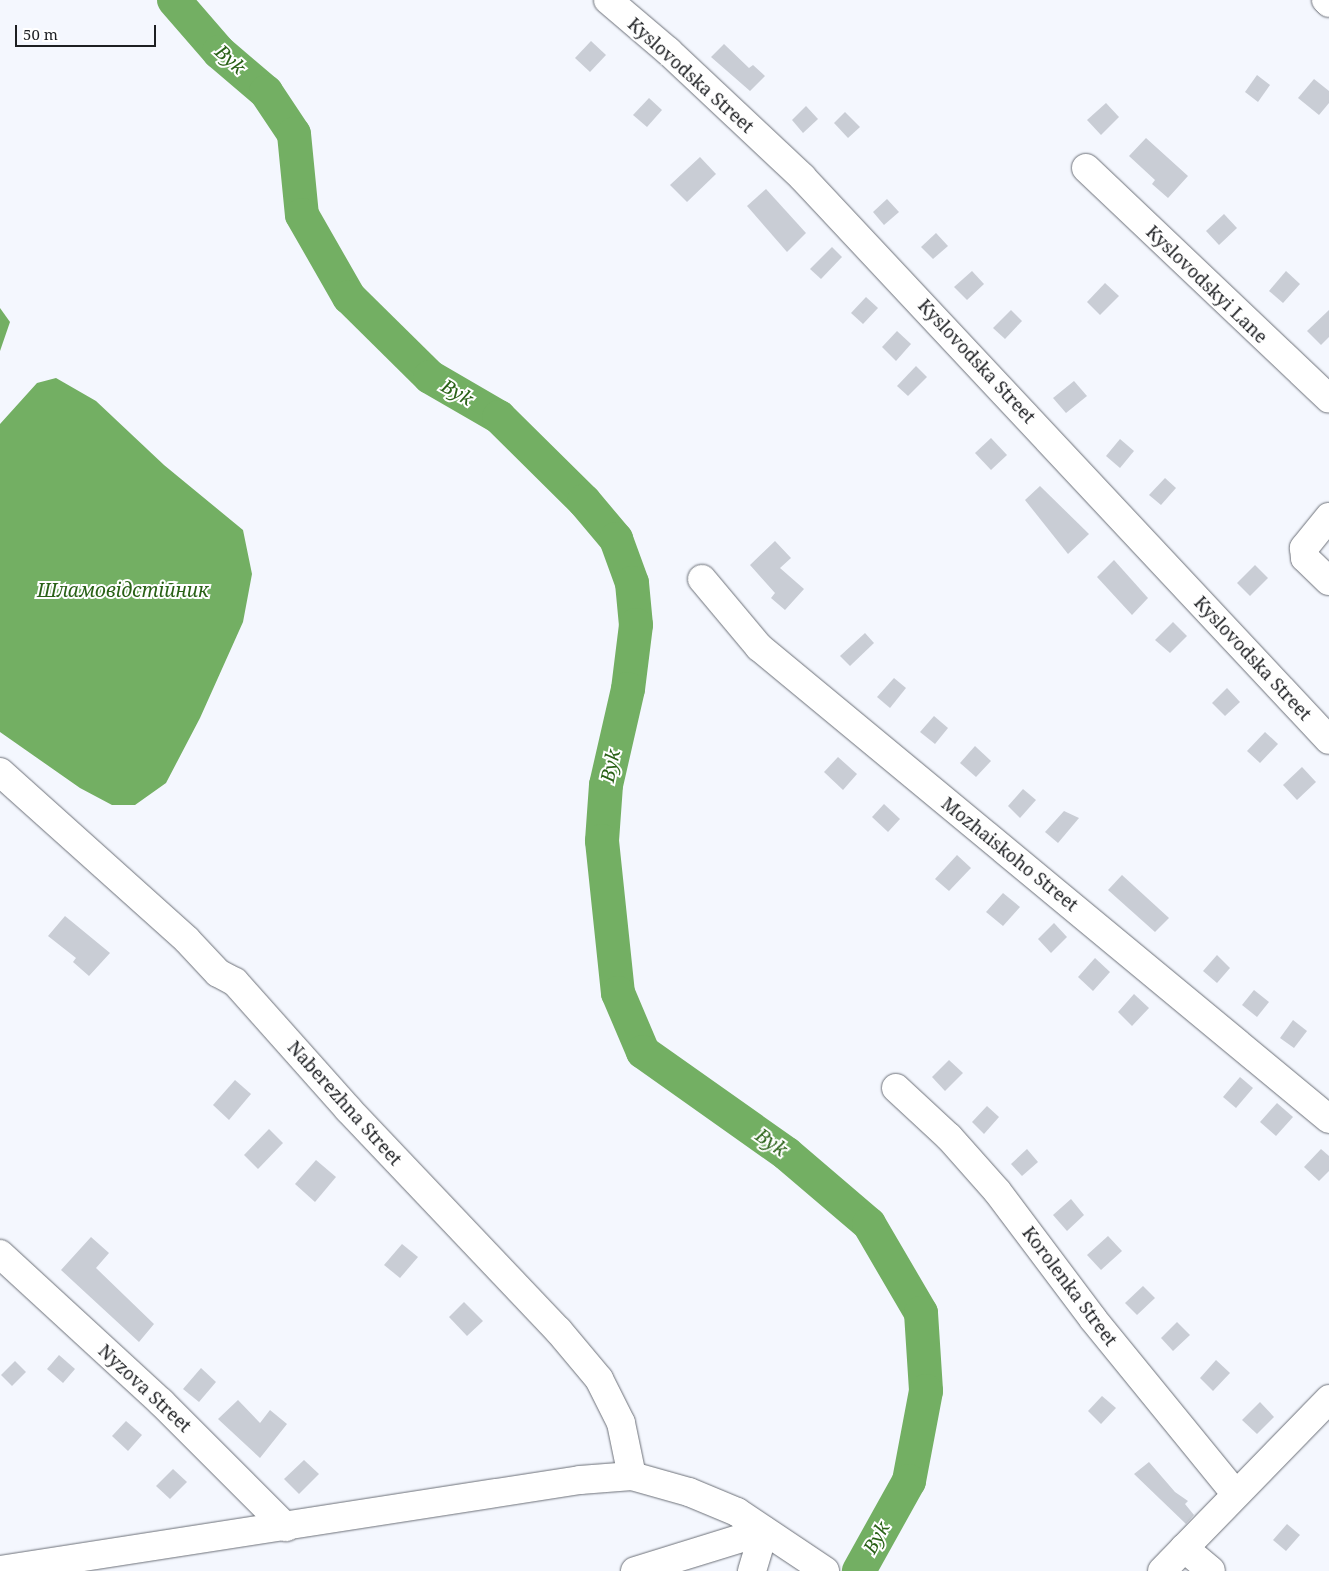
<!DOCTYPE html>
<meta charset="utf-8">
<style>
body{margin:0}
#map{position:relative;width:1329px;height:1571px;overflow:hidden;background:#f4f7fe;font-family:"Noto Serif",serif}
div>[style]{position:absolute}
.water>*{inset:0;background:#73af63}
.river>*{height:34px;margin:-17px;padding:0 17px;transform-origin:17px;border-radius:17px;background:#73af63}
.building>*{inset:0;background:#c9cdd5}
.roads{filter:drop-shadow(0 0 1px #6c7078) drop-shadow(0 0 1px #6c7078)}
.minor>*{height:28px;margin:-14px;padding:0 14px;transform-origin:14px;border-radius:14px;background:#fff}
span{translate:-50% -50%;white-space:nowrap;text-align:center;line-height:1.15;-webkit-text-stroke:4px #fff;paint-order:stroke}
.street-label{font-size:18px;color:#1d1f22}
.water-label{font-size:19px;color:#296116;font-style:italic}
.scale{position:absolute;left:15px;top:25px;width:141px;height:22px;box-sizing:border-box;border:2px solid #1d1f22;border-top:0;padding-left:6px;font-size:15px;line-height:18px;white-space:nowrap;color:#1d1f22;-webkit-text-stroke:4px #fff;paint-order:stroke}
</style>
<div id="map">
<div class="water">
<div style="clip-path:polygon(0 308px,10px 322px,0 351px)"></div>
<div style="clip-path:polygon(56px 378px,96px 401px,164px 465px,243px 530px,252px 574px,243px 622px,200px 718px,166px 783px,135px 805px,112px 805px,80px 788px,0 732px,0 424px,37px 383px)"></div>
</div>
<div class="river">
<div style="left:174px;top:0;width:69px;rotate:49.1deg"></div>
<div style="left:219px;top:52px;width:62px;rotate:40.4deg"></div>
<div style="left:266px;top:92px;width:50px;rotate:56.3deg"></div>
<div style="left:294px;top:134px;width:81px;rotate:84.4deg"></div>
<div style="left:302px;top:215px;width:95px;rotate:60.2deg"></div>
<div style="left:349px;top:297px;width:114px;rotate:44.6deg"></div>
<div style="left:430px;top:377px;width:80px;rotate:30.1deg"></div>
<div style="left:499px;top:417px;width:120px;rotate:44.7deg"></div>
<div style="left:584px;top:501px;width:50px;rotate:49.9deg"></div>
<div style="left:616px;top:539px;width:47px;rotate:70deg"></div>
<div style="left:632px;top:583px;width:42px;rotate:84.6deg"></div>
<div style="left:636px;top:625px;width:64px;rotate:97.1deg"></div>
<div style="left:628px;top:689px;width:98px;rotate:102.9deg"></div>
<div style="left:606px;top:785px;width:56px;rotate:94.1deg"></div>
<div style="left:602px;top:841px;width:153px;rotate:84deg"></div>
<div style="left:618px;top:993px;width:64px;rotate:67deg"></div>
<div style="left:643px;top:1052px;width:176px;rotate:35.3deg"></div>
<div style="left:787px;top:1154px;width:108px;rotate:40.5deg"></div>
<div style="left:869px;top:1224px;width:103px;rotate:59.7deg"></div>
<div style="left:921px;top:1313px;width:78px;rotate:86.3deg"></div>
<div style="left:926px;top:1391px;width:92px;rotate:100.7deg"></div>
<div style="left:909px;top:1481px;width:103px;rotate:119.1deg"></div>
</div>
<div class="building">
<div style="clip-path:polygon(591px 41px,606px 55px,590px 72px,575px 58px)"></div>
<div style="clip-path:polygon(724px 44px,749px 68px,753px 65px,765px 76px,750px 91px,711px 57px)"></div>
<div style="clip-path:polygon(1257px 75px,1270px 85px,1258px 102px,1245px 92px)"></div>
<div style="clip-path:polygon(1314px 79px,1329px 91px,1329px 103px,1319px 115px,1298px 98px)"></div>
<div style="clip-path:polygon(649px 98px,662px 110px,647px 127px,633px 115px)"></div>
<div style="clip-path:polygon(1106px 103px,1119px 117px,1101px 135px,1087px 120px)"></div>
<div style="clip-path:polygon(806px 106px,818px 119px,803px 133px,792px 120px)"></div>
<div style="clip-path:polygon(845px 112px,860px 127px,848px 138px,834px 123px)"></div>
<div style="clip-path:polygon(1146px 138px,1188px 176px,1168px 198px,1152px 184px,1155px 180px,1129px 156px)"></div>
<div style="clip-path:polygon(700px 157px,716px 174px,687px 202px,670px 185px)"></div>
<div style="clip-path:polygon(766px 189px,806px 233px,787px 252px,747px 206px)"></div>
<div style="clip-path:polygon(887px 199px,899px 212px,884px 225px,873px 212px)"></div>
<div style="clip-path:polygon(1224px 214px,1237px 228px,1219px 245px,1206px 231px)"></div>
<div style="clip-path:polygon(936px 233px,948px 246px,933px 259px,921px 247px)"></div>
<div style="clip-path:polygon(832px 247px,842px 257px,821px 279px,810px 269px)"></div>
<div style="clip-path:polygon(972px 271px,984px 284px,967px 300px,954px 287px)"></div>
<div style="clip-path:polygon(1286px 271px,1300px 284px,1283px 303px,1269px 291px)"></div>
<div style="clip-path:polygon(1105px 283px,1119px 296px,1100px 315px,1087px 302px)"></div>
<div style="clip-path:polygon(866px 297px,878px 308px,863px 324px,851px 313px)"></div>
<div style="clip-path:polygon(1011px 310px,1022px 321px,1005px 339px,993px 328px)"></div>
<div style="clip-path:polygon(1329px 310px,1329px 337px,1321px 345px,1307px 331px)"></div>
<div style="clip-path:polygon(897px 331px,911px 344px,896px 361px,882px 347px)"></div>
<div style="clip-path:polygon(916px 366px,927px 377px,908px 396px,897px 386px)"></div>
<div style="clip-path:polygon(1074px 381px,1087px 396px,1066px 413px,1053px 398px)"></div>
<div style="clip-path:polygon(991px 438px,1007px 455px,991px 470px,975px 453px)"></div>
<div style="clip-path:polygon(1120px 439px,1134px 451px,1120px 468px,1106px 456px)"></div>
<div style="clip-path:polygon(1165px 478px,1176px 488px,1161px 505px,1149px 495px)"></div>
<div style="clip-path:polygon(1040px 486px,1089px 534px,1068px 554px,1025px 500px)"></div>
<div style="clip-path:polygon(775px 541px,791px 558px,780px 568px,804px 589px,785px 610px,771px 598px,775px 593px,750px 565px)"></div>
<div style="clip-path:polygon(1114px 560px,1148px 598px,1132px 615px,1097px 577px)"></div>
<div style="clip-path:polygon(1255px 565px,1268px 578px,1250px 596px,1237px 583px)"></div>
<div style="clip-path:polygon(1173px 622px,1187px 636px,1170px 653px,1155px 640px)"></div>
<div style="clip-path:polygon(865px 633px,874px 643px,850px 666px,840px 656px)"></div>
<div style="clip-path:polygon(894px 678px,906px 688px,890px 708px,877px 697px)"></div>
<div style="clip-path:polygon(1227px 688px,1240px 702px,1225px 716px,1212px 703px)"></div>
<div style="clip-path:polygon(934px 716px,948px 728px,935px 744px,920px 732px)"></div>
<div style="clip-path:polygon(1265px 732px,1278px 744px,1260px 763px,1247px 751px)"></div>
<div style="clip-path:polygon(975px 746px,991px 761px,976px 777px,960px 763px)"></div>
<div style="clip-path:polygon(838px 757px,857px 774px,843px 790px,824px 772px)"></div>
<div style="clip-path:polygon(1302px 767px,1316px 782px,1297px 800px,1283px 785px)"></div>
<div style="clip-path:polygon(1023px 789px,1036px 800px,1020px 818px,1008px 806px)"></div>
<div style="clip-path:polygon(884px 804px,900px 819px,888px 832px,872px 817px)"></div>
<div style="clip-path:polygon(1064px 811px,1079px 818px,1058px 843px,1045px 832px)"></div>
<div style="clip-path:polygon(957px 855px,971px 868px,949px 891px,935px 879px)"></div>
<div style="clip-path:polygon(1122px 875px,1169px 918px,1155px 932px,1108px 890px)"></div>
<div style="clip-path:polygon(1003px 893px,1020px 907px,1003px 926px,986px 912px)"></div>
<div style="clip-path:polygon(65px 916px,110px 953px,89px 976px,73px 962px,76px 958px,48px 936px)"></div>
<div style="clip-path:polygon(1054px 923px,1067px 937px,1051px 953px,1038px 939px)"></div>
<div style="clip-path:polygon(1217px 955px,1230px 968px,1217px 983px,1203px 971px)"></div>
<div style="clip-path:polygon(1095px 958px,1110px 972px,1093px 991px,1078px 977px)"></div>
<div style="clip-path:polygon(1254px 990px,1269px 1002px,1257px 1017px,1242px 1005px)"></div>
<div style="clip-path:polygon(1134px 994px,1149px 1008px,1132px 1026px,1118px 1012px)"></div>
<div style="clip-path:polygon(1293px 1020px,1307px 1031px,1294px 1048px,1280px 1038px)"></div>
<div style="clip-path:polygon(949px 1060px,963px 1073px,945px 1091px,932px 1077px)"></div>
<div style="clip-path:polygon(1240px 1077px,1253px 1088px,1236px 1108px,1223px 1097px)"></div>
<div style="clip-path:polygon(235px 1080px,251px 1094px,229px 1120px,213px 1105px)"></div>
<div style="clip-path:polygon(1277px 1103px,1293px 1117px,1276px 1136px,1260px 1122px)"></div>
<div style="clip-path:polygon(987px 1106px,999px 1117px,984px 1134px,972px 1122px)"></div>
<div style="clip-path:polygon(269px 1129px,283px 1143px,258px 1169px,244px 1155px)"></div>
<div style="clip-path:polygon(1027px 1149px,1038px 1162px,1022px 1176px,1011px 1164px)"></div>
<div style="clip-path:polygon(1321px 1149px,1329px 1156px,1329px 1171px,1319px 1181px,1304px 1167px)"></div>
<div style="clip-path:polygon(316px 1160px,336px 1177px,315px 1202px,295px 1184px)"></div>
<div style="clip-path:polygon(1071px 1199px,1084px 1215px,1067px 1231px,1053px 1215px)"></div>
<div style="clip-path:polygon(1108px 1236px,1122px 1251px,1101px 1270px,1087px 1255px)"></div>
<div style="clip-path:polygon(91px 1237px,109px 1253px,96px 1268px,154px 1324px,139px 1342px,61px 1270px)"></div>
<div style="clip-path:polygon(402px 1244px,418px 1257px,400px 1278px,384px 1265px)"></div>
<div style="clip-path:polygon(1143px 1286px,1155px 1298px,1137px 1315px,1125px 1303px)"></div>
<div style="clip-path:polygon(464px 1302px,483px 1321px,467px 1336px,449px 1317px)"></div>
<div style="clip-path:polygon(1177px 1322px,1190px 1335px,1173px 1351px,1161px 1338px)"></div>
<div style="clip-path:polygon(59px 1355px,75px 1369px,63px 1383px,47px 1369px)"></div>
<div style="clip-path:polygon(1216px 1360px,1230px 1373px,1213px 1391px,1200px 1378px)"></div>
<div style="clip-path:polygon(15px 1361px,26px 1372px,12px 1386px,1px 1375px)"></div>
<div style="clip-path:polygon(201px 1368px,216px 1382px,199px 1402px,183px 1389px)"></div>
<div style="clip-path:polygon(1102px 1396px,1116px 1408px,1101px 1424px,1088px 1411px)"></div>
<div style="clip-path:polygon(238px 1400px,260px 1423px,270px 1410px,287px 1424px,260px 1458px,218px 1419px)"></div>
<div style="clip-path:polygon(1260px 1402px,1274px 1417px,1257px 1434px,1242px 1420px)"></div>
<div style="clip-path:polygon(126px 1421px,142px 1435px,128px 1451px,112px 1436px)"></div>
<div style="clip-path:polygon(304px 1460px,319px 1474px,299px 1494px,284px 1479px)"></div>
<div style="clip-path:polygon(1149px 1462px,1175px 1492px,1188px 1501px,1185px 1504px,1194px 1515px,1186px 1524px,1134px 1474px)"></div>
<div style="clip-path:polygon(173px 1469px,187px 1482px,170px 1499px,156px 1486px)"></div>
<div style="clip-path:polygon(1287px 1524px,1300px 1535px,1286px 1551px,1273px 1540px)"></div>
</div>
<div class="roads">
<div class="minor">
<div style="left:608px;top:0;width:79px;rotate:40.4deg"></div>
<div style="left:668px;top:51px;width:184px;rotate:43.2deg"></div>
<div style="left:802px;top:177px;width:771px;rotate:46.89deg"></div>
<div style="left:1326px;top:0;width:4px;rotate:45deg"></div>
<div style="left:1086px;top:168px;width:335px;rotate:43.5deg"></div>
<div style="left:1329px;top:517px;width:40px;rotate:129deg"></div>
<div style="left:1304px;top:548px;width:10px;rotate:84deg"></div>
<div style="left:1305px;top:558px;width:33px;rotate:44deg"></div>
<div style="left:702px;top:579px;width:89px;rotate:50deg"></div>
<div style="left:759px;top:647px;width:740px;rotate:39.63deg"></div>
<div style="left:0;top:772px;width:251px;rotate:41.9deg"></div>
<div style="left:187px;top:940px;width:45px;rotate:46.8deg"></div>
<div style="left:218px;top:973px;width:19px;rotate:28deg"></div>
<div style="left:235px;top:982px;width:170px;rotate:48.3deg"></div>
<div style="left:348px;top:1109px;width:305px;rotate:46.5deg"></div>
<div style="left:558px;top:1330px;width:64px;rotate:50.1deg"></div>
<div style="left:599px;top:1379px;width:49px;rotate:63.4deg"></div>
<div style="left:621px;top:1423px;width:54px;rotate:78.3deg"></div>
<div style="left:896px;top:1088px;width:72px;rotate:42.8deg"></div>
<div style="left:949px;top:1137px;width:72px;rotate:48.4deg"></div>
<div style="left:997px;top:1191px;width:160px;rotate:53.1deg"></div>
<div style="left:1093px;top:1319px;width:225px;rotate:50.8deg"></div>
<div style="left:0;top:1254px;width:219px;rotate:42.6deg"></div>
<div style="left:161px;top:1402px;width:177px;rotate:45deg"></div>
<div style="left:1184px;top:1548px;width:35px;rotate:40deg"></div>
<div style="left:0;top:1570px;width:587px;rotate:-8.82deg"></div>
<div style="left:580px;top:1480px;width:52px;rotate:-4.4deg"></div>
<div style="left:632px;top:1476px;width:59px;rotate:15.7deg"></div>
<div style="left:689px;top:1492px;width:52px;rotate:22.6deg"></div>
<div style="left:737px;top:1512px;width:106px;rotate:33.8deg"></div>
<div style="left:635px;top:1571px;width:135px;rotate:-17.2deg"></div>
<div style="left:752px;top:1571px;width:42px;rotate:-73.3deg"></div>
<div style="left:1162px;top:1571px;width:240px;rotate:-45.8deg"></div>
</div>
</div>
<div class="street-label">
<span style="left:691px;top:75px;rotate:42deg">Kyslovodska Street</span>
<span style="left:1207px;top:284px;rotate:44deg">Kyslovodskyi Lane</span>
<span style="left:977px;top:361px;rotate:47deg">Kyslovodska Street</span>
<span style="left:1253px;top:658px;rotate:47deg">Kyslovodska Street</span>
<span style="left:1010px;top:854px;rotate:39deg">Mozhaiskoho Street</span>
<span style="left:345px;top:1103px;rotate:48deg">Naberezhna Street</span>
<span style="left:1070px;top:1286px;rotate:53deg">Korolenka Street</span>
<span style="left:145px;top:1388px;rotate:43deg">Nyzova Street</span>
</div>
<div class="water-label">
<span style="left:230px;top:60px;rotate:42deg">Byk</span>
<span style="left:457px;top:393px;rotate:30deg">Byk</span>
<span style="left:123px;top:591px">Шламовідстійник</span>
<span style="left:611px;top:766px;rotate:-78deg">Byk</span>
<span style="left:771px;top:1143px;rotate:35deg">Byk</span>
<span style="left:877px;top:1538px;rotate:-61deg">Byk</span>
</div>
<div class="scale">50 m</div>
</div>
